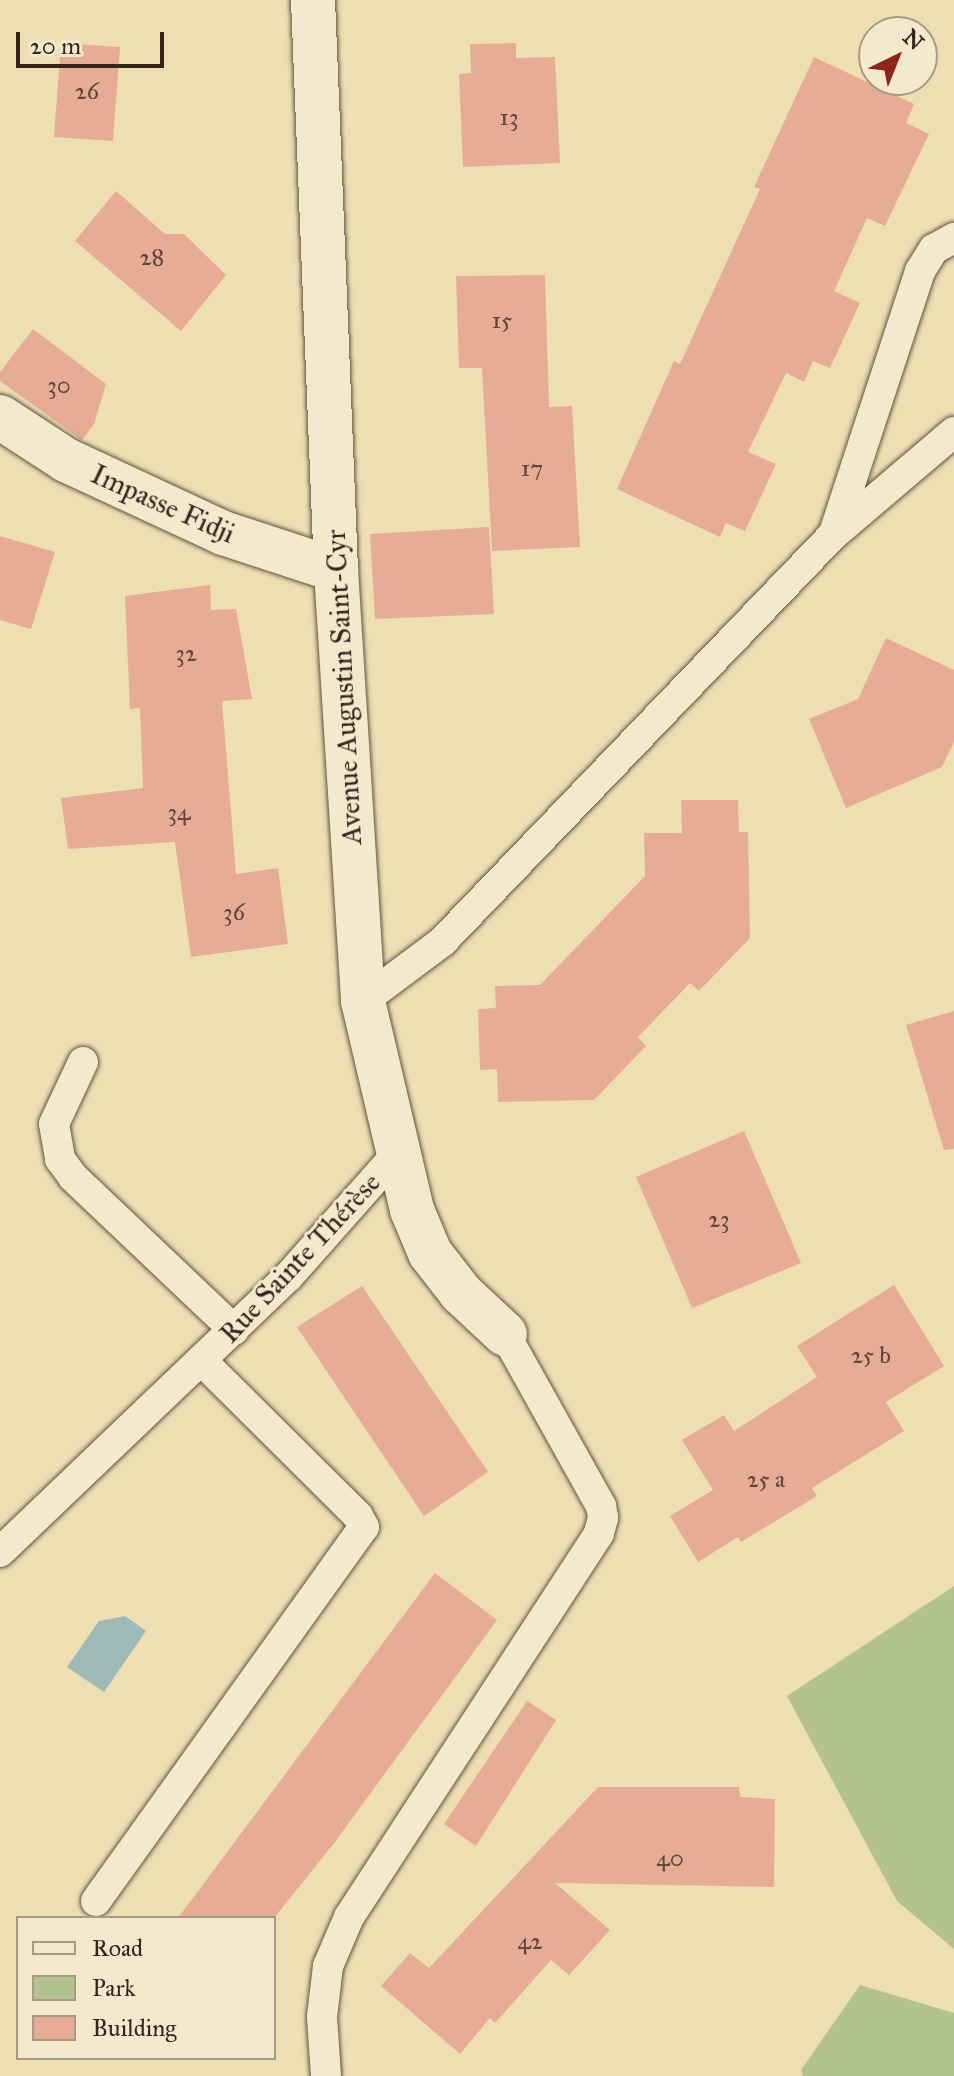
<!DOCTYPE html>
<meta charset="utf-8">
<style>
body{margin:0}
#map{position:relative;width:954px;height:2076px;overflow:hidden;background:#eddfb2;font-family:"IM FELL Great Primer",serif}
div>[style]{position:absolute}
.green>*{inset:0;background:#b3c390}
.water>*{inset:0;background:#9dbab6}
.building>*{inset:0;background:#e6ac96}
.roads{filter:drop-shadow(0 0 2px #615443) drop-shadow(0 0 2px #615443)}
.service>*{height:30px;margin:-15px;padding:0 15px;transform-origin:15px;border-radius:15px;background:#f3eacd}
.minor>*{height:44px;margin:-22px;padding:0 22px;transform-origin:22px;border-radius:22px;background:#f3eacd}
span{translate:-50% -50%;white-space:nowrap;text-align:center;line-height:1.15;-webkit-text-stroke:6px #f3eacd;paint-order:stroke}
.number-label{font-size:24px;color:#5f473c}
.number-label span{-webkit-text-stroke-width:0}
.street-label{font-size:28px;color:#32251e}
.legend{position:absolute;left:16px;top:1916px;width:260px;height:144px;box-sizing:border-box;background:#f3eacd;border:2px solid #a69b87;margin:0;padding:10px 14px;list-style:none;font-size:24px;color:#32251e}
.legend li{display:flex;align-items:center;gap:16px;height:40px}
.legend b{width:40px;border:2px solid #a69b87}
.north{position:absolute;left:858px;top:16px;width:80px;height:80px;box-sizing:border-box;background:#f3eacd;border:2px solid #a69b87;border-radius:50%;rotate:43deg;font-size:22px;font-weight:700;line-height:32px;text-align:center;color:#32251e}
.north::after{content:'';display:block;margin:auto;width:28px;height:36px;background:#8f2418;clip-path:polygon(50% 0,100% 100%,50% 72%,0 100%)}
.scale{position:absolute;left:16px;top:32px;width:148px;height:36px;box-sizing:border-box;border:4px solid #32251e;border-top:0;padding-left:10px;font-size:24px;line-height:28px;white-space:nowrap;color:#32251e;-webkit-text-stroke:6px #f3eacd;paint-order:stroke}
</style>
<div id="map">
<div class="green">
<div style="clip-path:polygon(954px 1586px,954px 1949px,897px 1901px,787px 1696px)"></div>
<div style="clip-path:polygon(860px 1985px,954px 2013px,954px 2076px,803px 2076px,801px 2070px)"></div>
</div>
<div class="water">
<div style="clip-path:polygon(125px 1616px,146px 1631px,104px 1692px,67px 1667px,99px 1621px)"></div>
</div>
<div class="building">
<div style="clip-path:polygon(61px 43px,120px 47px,113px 141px,54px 137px)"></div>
<div style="clip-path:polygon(516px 43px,516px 58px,555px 57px,560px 163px,463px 167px,459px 74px,471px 73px,470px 44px)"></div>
<div style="clip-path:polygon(814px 57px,914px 104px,906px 123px,929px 134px,885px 226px,867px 218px,834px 291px,860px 303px,830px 368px,813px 361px,804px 382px,786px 373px,748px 452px,776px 464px,745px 531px,726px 523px,720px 537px,617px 489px,674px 361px,680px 364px,760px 189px,754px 187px)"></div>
<div style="clip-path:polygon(116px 191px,165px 234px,184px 234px,226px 275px,181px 331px,75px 241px)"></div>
<div style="clip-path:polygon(545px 275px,549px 407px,572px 406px,580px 547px,492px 551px,482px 368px,459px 368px,456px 276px)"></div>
<div style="clip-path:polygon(33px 329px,106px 384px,94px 424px,82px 440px,0 381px,0 372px)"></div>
<div style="clip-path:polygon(489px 527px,494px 614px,375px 619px,370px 534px)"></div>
<div style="clip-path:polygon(0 536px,55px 552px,31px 629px,0 620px)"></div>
<div style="clip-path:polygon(210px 585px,211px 610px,236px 609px,252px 699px,222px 701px,236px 874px,278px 868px,288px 944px,191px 957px,175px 842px,68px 849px,61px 798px,143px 788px,140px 708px,130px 709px,125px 596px)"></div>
<div style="clip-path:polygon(886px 638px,954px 670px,954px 742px,942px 767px,846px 808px,809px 719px,858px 699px)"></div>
<div style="clip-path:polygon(681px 800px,738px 800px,739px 832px,748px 832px,750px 938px,699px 991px,690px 983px,638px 1037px,646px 1046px,594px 1100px,498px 1102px,497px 1069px,480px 1070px,478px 1009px,496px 1008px,495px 986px,540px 985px,645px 876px,644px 833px,682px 833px)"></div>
<div style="clip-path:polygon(954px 1011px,954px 1149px,944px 1150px,906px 1025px)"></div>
<div style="clip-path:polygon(744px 1131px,801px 1263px,692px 1308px,636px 1177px)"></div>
<div style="clip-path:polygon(894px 1285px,944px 1366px,886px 1402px,904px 1431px,812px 1488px,817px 1496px,741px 1542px,738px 1537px,698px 1562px,670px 1516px,713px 1490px,682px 1440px,724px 1415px,734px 1431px,817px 1377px,797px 1346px)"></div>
<div style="clip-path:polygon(362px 1286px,488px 1472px,424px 1516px,297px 1327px)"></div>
<div style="clip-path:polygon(435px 1573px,497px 1620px,335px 1842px,274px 1918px,178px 1918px)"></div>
<div style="clip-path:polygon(527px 1701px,556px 1720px,476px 1846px,444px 1824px)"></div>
<div style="clip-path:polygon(598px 1787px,739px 1787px,740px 1797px,775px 1799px,774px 1887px,555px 1883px,610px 1930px,569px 1975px,551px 1960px,495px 2023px,490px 2018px,460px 2054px,381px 1986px,410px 1953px,429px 1968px)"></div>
</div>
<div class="roads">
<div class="service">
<div style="left:834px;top:533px;width:276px;rotate:-71.8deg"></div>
<div style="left:920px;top:271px;width:26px;rotate:-58deg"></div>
<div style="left:934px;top:249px;width:23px;rotate:-29deg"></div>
<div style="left:363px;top:1001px;width:99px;rotate:-36.8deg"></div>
<div style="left:442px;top:942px;width:564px;rotate:-46.15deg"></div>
<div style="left:833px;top:535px;width:159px;rotate:-40.4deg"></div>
<div style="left:83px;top:1062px;width:68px;rotate:115.1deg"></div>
<div style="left:54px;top:1124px;width:36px;rotate:80deg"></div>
<div style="left:60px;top:1159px;width:22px;rotate:54deg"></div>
<div style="left:73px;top:1177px;width:222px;rotate:43.5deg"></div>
<div style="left:0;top:1552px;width:398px;rotate:-43.7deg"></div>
<div style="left:288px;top:1277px;width:164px;rotate:-48.5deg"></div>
<div style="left:96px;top:1901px;width:460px;rotate:-54.4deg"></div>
<div style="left:364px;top:1527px;width:13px;rotate:-119deg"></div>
<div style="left:358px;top:1516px;width:220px;rotate:-135.2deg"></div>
<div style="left:326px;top:2076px;width:59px;rotate:-93.9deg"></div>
<div style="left:322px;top:2017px;width:51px;rotate:-83.3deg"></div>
<div style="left:328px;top:1966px;width:53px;rotate:-66.8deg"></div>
<div style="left:349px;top:1917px;width:458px;rotate:-56.9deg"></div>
<div style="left:599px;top:1533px;width:16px;rotate:-75deg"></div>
<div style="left:603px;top:1518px;width:12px;rotate:-99deg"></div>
<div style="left:601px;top:1506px;width:197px;rotate:-119.2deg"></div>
</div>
<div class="minor">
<div style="left:313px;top:0;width:570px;rotate:87.69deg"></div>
<div style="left:336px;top:570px;width:432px;rotate:86.4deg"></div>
<div style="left:363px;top:1001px;width:215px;rotate:76.8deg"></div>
<div style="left:412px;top:1210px;width:47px;rotate:67.3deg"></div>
<div style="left:430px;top:1253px;width:51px;rotate:52.2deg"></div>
<div style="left:461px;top:1293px;width:60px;rotate:43deg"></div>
<div style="left:0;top:417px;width:79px;rotate:33.1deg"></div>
<div style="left:66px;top:460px;width:173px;rotate:24.9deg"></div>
<div style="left:223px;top:533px;width:119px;rotate:18.1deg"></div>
</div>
</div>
<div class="number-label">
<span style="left:87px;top:92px">26</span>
<span style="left:509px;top:118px">13</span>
<span style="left:152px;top:258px">28</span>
<span style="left:502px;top:321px">15</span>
<span style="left:59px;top:386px">30</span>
<span style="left:532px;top:469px">17</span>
<span style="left:186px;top:654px">32</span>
<span style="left:179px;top:813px">34</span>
<span style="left:234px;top:913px">36</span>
<span style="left:719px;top:1220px">23</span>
<span style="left:871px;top:1356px">25 b</span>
<span style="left:766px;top:1480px">25 a</span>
<span style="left:670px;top:1859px">40</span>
<span style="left:530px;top:1942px">42</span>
</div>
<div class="street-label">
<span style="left:163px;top:504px;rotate:24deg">Impasse Fidji</span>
<span style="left:344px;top:687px;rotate:-93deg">Avenue Augustin Saint-Cyr</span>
<span style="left:300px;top:1258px;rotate:-47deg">Rue Sainte Thérèse</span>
</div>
<ul class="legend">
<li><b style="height:10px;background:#f3eacd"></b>Road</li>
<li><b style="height:22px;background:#b3c390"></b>Park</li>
<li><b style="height:22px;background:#e6ac96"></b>Building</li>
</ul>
<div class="north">N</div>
<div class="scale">20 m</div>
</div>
